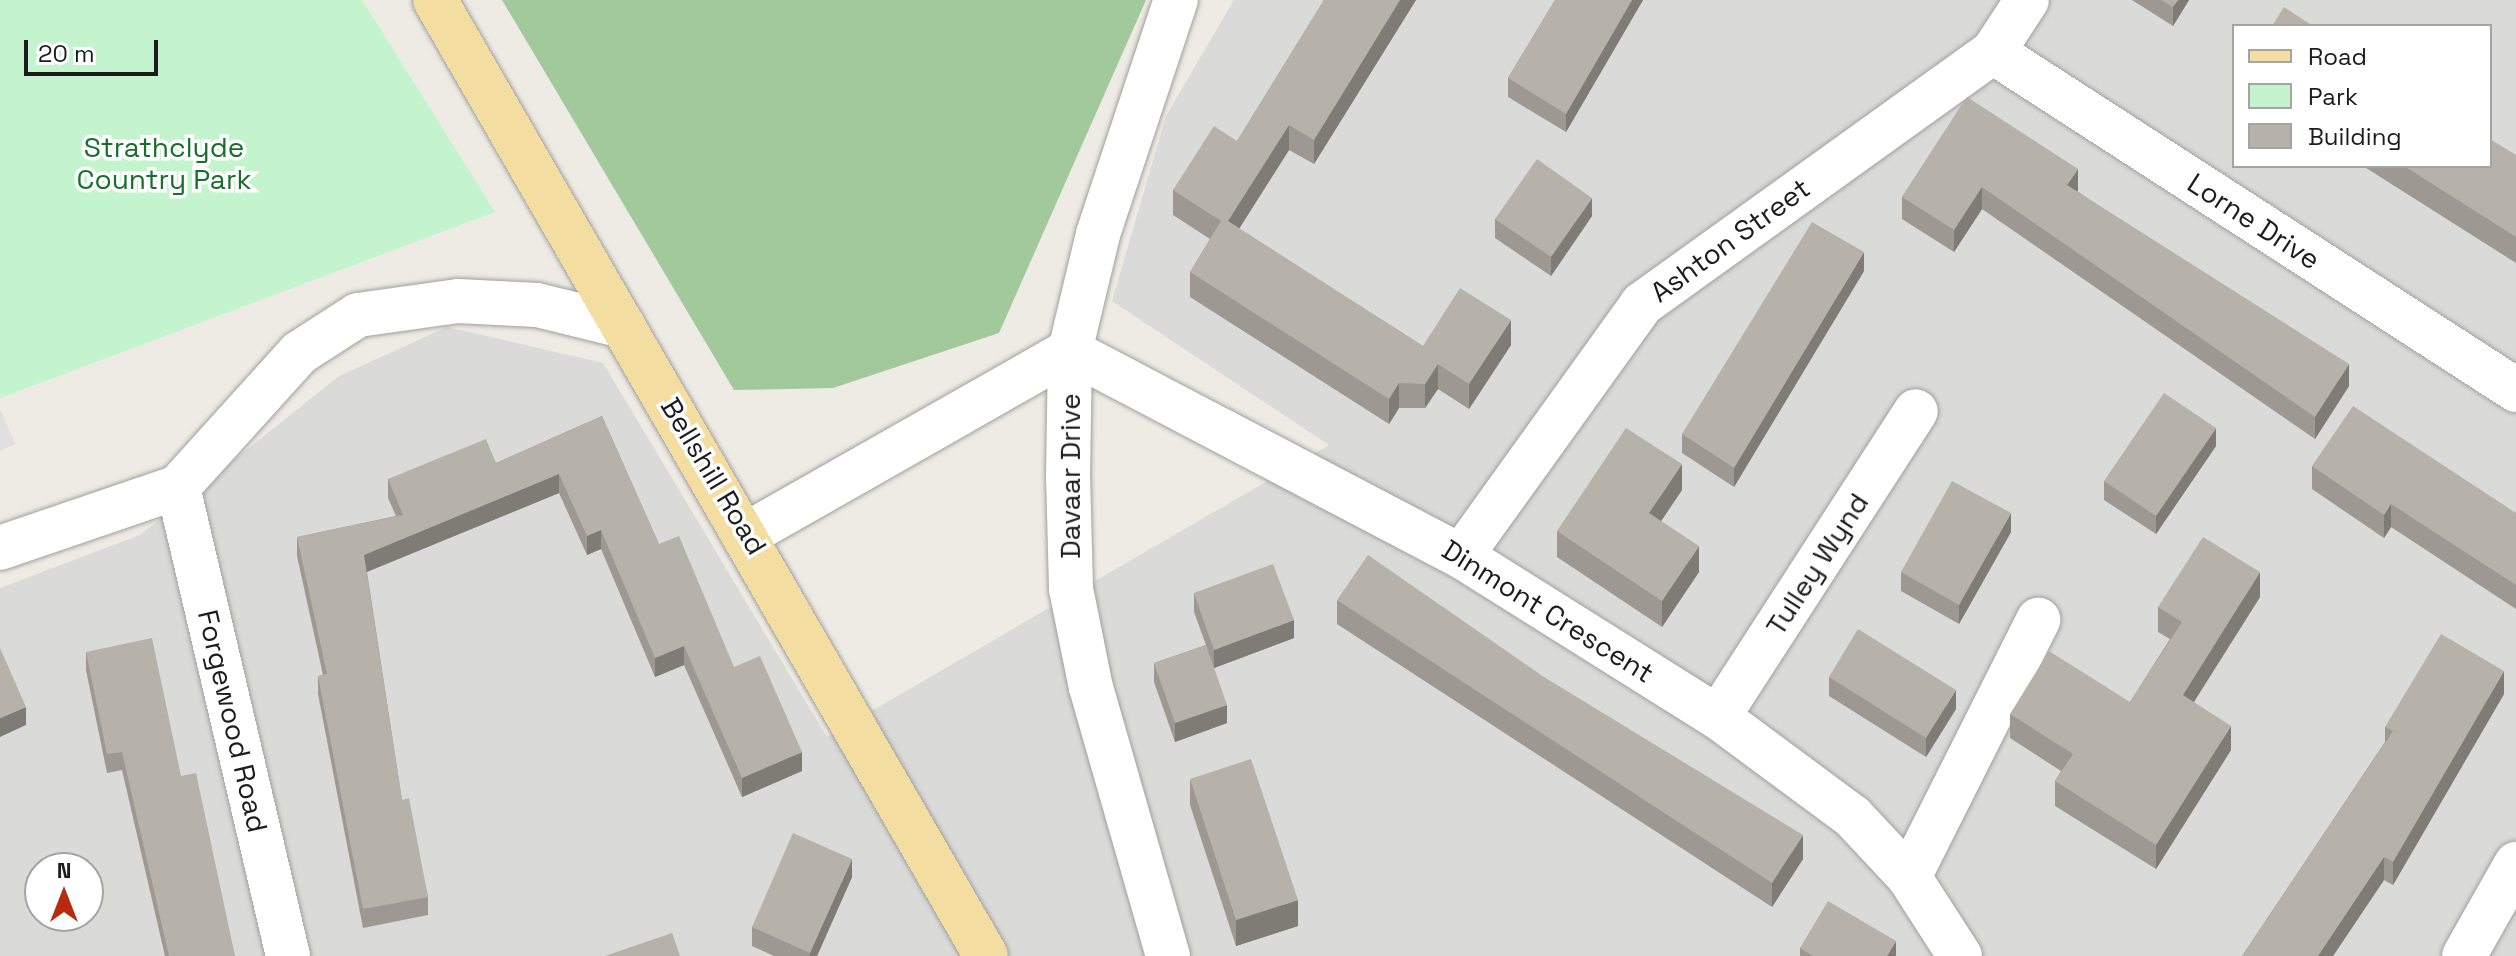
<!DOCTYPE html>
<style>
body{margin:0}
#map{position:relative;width:2516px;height:956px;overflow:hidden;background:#edebe3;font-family:"Space Grotesk",sans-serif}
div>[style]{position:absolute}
.residential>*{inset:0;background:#dadad9}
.forest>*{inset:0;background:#a1c99b}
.park>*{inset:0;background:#c3f4ce}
.parking>*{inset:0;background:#e0e0e0}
.roads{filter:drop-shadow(0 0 2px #a0a0a0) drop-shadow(0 0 2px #a0a0a0)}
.minor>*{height:44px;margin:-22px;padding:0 22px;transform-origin:22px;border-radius:22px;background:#fff}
.major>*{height:44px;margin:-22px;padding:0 22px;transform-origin:22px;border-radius:22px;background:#f3dda1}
.wall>*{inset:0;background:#9d9891}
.shaded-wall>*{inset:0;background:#7f7c76}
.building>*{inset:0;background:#b6b1a9}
span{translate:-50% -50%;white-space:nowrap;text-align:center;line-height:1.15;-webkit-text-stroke:7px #fff;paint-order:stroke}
.park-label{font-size:28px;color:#14702b}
.street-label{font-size:28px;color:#1c1c1c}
.legend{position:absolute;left:2232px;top:24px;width:260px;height:144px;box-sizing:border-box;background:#fff;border:2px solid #a4a4a4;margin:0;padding:10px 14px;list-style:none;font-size:24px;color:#1c1c1c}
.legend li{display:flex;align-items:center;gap:16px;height:40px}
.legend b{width:40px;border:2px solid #a4a4a4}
.north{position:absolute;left:24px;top:852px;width:80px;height:80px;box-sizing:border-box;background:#fff;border:2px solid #a4a4a4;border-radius:50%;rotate:0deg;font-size:22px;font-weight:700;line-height:32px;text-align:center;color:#1c1c1c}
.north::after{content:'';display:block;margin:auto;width:28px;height:36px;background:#b82b11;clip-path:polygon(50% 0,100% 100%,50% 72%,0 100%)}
.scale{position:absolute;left:24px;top:40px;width:134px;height:36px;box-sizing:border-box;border:4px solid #1c1c1c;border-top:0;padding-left:10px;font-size:24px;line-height:28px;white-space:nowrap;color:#1c1c1c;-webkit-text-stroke:6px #fff;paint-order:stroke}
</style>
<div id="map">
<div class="residential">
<div style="clip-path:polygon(evenodd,1234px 0,2516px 0,2516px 956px,0 956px,0 588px,140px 535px,339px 376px,447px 327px,603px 363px,827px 737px,1329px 445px,1112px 301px,1166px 116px,1234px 0,2234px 26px,2490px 26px,2490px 166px,2234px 166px,2234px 26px,1234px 0,40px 868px,88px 868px,88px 916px,40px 916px,40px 868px)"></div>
</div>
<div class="forest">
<div style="clip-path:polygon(502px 0,1146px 0,999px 333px,833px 388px,734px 390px)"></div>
</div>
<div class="park">
<div style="clip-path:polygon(0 0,362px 0,495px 212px,0 398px)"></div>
</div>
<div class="parking">
<div style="clip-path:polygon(0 409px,15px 444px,0 451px)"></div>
</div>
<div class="roads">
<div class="minor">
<div style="left:1993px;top:52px;width:623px;rotate:32.87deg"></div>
<div style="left:178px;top:487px;width:482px;rotate:76.8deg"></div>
<div style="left:749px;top:533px;width:369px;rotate:-29.6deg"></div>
<div style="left:1070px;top:351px;width:441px;rotate:27.7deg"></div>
<div style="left:1461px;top:556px;width:303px;rotate:32.1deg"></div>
<div style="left:1718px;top:717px;width:167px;rotate:36.5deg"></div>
<div style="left:1852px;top:816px;width:83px;rotate:46.9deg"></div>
<div style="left:1909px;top:877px;width:94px;rotate:57.2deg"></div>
<div style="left:0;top:548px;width:188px;rotate:-18.9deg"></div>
<div style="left:178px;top:487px;width:181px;rotate:-47.9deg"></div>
<div style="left:299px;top:353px;width:70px;rotate:-32.8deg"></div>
<div style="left:358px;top:315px;width:101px;rotate:-8deg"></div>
<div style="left:458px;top:301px;width:79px;rotate:2.9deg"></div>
<div style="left:537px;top:305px;width:89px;rotate:13.7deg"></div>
<div style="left:1461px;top:556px;width:310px;rotate:-54.3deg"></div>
<div style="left:1642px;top:304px;width:432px;rotate:-35.7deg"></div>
<div style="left:1993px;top:52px;width:62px;rotate:-56.8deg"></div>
<div style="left:1718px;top:717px;width:364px;rotate:-57.1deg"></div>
<div style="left:1909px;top:877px;width:288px;rotate:-63.3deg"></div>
<div style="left:1168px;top:956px;width:279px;rotate:-106deg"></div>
<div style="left:1091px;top:688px;width:101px;rotate:-101.4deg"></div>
<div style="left:1071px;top:589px;width:112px;rotate:-91.5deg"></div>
<div style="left:1068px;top:477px;width:126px;rotate:-89.1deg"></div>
<div style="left:1070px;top:351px;width:120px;rotate:-76.5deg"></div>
<div style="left:1098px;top:234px;width:247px;rotate:-71.6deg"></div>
<div style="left:2464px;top:956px;width:106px;rotate:-60.5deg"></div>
</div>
<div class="major">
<div style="left:435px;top:0;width:1103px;rotate:60.04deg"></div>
</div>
</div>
<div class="wall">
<div style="clip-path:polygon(1324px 0,1416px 0,1314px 164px,1289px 150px,1239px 229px,1423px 346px,1511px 345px,1469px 409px,1438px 389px,1425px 408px,1399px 408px,1389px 424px,1190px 297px,1190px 272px,1210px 239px,1173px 215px,1173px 190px,1237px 141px)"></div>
<div style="clip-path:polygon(1555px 0,1643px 0,1566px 132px,1508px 97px,1508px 78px)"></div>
<div style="clip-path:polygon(2132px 0,2189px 0,2173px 26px)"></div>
<div style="clip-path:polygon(1967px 97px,2078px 190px,2077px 191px,2349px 386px,2315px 439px,1982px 209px,1954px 252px,1902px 219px,1902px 197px)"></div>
<div style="clip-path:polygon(2516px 155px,2516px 263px,2363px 166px,2490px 166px)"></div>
<div style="clip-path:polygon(1592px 216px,1551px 276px,1495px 238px,1495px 219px)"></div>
<div style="clip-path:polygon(1864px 271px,1734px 487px,1682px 453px,1682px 434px)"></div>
<div style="clip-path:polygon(602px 416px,659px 544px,734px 667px,802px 771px,742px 797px,684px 665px,655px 677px,601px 549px,587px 555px,559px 493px,367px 572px,402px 800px,428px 897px,428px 915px,363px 928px,318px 694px,318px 676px,323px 675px,297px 556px,297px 537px,396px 516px,388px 498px,388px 479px,496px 463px)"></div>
<div style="clip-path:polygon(2216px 446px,2156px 534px,2104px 500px,2104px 481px)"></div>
<div style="clip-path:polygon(2312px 466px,2516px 513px,2516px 609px,2391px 527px,2384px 538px,2312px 489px)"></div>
<div style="clip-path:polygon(1682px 490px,1661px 521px,1699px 572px,1662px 627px,1557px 557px,1557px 531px)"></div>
<div style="clip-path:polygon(2011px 532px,1959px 624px,1901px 591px,1901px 572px)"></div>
<div style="clip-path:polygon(1194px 593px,1294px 638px,1214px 668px,1227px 723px,1175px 742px,1154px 682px,1154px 663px,1206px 645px,1194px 612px)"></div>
<div style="clip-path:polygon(2260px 597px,2194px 702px,2231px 750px,2156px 869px,2055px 806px,2055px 781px,2061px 771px,2010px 738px,2010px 714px,2130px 702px,2170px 639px,2158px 632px,2158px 607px)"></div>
<div style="clip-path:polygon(1337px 600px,1803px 859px,1772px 907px,1337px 624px)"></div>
<div style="clip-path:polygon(86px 652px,181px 776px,235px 956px,165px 956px,122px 770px,107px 773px,86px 670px)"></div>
<div style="clip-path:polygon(1829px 677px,1956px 709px,1926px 757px,1829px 696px)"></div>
<div style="clip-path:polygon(2504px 694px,2393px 885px,2384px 880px,2333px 956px,2242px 956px,2385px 742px,2385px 727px)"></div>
<div style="clip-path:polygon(1190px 779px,1298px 926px,1236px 946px,1190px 805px)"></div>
<div style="clip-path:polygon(852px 877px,817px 956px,774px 956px,752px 946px,752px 927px)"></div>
<div style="clip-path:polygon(1800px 948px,1896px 956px,1800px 956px)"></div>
</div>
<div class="shaded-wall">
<div style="clip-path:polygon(1400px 0,1416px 0,1314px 164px,1314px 140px)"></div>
<div style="clip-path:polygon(1632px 0,1643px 0,1566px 132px,1566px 114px)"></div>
<div style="clip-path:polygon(2178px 0,2189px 0,2173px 26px,2173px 7px)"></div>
<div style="clip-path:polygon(1289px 125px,1289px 150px,1228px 246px,1228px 221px)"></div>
<div style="clip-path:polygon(2078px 169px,2078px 190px,2067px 207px,2067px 185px)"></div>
<div style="clip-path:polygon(1982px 187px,1982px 209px,1954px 252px,1954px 230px)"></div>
<div style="clip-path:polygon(1592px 198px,1592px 216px,1551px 276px,1551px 257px)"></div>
<div style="clip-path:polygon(1864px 252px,1864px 271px,1734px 487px,1734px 468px)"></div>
<div style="clip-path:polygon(1511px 320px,1511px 345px,1469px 409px,1469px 384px)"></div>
<div style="clip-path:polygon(1438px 364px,1438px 389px,1425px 408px,1425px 384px)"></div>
<div style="clip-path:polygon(2349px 364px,2349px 386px,2315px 439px,2315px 417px)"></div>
<div style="clip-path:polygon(1399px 383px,1399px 408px,1389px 424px,1389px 399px)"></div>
<div style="clip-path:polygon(2216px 428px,2216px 446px,2156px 534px,2156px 516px)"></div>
<div style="clip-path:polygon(1682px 464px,1682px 490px,1649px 539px,1649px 513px)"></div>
<div style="clip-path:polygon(559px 474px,559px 493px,364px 573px,364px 555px)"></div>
<div style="clip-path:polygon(2391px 504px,2391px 527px,2384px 538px,2384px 515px)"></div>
<div style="clip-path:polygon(2011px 513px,2011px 532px,1959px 624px,1959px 605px)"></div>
<div style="clip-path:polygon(601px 530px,601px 549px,587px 555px,587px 536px)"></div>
<div style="clip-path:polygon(1699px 546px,1699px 572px,1662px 627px,1662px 601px)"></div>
<div style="clip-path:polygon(2260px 572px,2260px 597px,2183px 719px,2183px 695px)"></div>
<div style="clip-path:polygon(1294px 620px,1294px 638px,1214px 668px,1214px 650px)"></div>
<div style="clip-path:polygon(684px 646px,684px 665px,655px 677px,655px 658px)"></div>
<div style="clip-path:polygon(2504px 671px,2504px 694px,2393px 885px,2393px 862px)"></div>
<div style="clip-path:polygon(1956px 690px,1956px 709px,1926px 757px,1926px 738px)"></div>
<div style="clip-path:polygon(1227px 705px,1227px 723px,1175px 742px,1175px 723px)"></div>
<div style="clip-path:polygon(26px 707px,26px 725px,0 737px,0 718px)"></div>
<div style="clip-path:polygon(2231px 726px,2231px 750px,2156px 869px,2156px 845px)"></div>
<div style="clip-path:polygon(802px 752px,802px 771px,742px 797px,742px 778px)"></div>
<div style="clip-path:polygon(1803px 835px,1803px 859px,1772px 907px,1772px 883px)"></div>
<div style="clip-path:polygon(2384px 857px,2384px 880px,2333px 956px,2318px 956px)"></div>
<div style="clip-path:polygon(852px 859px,852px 877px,817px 956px,810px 956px,810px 953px)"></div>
<div style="clip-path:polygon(1298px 900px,1298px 926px,1236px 946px,1236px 920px)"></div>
<div style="clip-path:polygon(1896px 941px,1896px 956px,1887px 956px)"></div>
</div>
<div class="building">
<div style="clip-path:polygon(1324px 0,1400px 0,1314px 140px,1289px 125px,1228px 221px,1423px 346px,1460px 288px,1511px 320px,1469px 384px,1438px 364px,1425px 384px,1399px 383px,1389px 399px,1190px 272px,1221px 221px,1173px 190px,1214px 126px,1237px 141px)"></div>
<div style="clip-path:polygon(1555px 0,1632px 0,1566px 114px,1508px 78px)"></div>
<div style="clip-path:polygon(2161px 0,2178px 0,2173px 7px)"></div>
<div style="clip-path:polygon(2284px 7px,2313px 26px,2272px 26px)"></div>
<div style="clip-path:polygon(1967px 97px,2078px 169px,2067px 185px,2349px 364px,2315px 417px,1982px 187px,1954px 230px,1902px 197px)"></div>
<div style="clip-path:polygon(2490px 139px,2516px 155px,2516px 237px,2404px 166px,2490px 166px)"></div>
<div style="clip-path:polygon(1537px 159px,1592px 198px,1551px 257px,1495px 219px)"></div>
<div style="clip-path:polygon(1812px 222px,1864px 252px,1734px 468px,1682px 434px)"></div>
<div style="clip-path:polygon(2164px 393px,2216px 428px,2156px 516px,2104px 481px)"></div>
<div style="clip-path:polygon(2353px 406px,2516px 513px,2516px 585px,2391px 504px,2384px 515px,2312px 466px)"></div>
<div style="clip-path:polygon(602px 416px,659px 544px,679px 536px,734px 667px,760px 656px,802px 752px,742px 778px,684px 646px,655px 658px,601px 530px,587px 536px,559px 474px,364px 555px,402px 800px,409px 798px,428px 897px,363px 909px,318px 676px,327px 674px,297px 537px,403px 515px,388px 479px,486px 439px,496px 463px)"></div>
<div style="clip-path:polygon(1626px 428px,1682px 464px,1649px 513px,1699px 546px,1662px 601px,1557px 531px)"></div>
<div style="clip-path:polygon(1952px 481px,2011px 513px,1959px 605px,1901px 572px)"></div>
<div style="clip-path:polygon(2203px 537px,2260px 572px,2183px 695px,2231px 726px,2156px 845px,2055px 781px,2073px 754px,2010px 714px,2049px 651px,2130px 702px,2182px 622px,2158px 607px)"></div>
<div style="clip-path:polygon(1368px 555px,1544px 677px,1803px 835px,1772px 883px,1337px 600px)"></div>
<div style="clip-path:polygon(1273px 564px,1294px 620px,1214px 650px,1194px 593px)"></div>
<div style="clip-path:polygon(1858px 629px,1956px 690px,1926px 738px,1829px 677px)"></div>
<div style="clip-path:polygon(2441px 634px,2504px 671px,2393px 862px,2384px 857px,2318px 956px,2242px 956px,2393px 731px,2385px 727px)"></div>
<div style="clip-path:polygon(152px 638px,181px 776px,196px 773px,235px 956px,169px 956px,122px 752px,107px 754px,86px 652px)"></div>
<div style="clip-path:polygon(1206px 645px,1227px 705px,1175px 723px,1154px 663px)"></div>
<div style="clip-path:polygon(0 648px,26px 707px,0 718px)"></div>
<div style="clip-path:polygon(1251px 759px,1298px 900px,1236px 920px,1190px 779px)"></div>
<div style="clip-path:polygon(793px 833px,852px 859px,810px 953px,752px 927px)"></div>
<div style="clip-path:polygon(1828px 901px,1896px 941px,1887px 956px,1813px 956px,1800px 948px)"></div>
<div style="clip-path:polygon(672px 933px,680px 956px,605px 956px)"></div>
</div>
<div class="park-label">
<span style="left:164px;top:163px">Strathclyde<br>Country Park</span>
</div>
<div class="street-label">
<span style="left:2254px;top:221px;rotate:33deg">Lorne Drive</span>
<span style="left:1730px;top:240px;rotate:-36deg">Ashton Street</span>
<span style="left:714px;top:476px;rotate:59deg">Bellshill Road</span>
<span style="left:1070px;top:476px;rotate:-90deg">Davaar Drive</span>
<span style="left:1817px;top:564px;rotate:-57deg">Tulley Wynd</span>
<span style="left:1548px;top:611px;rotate:32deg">Dinmont Crescent</span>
<span style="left:233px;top:721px;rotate:77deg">Forgewood Road</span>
</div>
<ul class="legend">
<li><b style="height:10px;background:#f3dda1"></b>Road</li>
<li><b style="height:22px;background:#c3f4ce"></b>Park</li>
<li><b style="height:22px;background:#b6b1a9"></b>Building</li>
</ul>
<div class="north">N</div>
<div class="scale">20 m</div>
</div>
